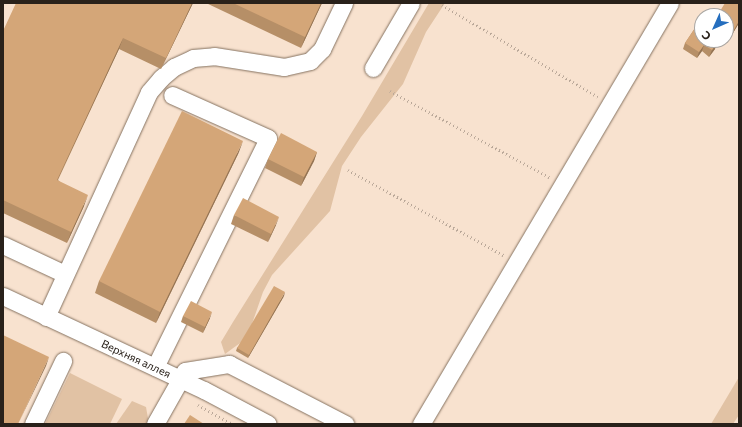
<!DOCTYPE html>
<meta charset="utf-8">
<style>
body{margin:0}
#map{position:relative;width:742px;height:427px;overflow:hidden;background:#f8e2cf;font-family:Commissioner,sans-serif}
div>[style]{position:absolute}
.green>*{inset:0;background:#e1c2a4}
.path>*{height:2.5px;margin-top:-1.25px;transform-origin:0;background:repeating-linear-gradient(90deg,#baa899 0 1px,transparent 0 4px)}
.roads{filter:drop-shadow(0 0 1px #857260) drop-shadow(0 0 1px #857260)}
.minor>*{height:17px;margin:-8.5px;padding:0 8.5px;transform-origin:8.5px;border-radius:8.5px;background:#fff}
.wall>*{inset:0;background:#b68f67}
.shaded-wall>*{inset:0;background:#947454}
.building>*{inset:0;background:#d4a678}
span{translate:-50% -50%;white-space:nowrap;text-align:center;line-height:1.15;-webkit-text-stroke:3.5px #fff;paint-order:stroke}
.street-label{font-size:11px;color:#29211a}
.frame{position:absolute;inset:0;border:4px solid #29211a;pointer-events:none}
.north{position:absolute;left:694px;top:8px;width:40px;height:40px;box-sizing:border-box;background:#fff;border:1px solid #a9a6a3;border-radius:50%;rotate:225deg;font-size:11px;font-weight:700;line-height:16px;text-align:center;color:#29211a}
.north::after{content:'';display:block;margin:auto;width:14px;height:18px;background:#256ebe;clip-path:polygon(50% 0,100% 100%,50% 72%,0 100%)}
</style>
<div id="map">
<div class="green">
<div style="clip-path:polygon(429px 3px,445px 3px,426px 32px,403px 84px,361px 137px,342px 166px,330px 211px,272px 275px,263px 292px,247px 338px,225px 354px,221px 342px,233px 322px,362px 116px)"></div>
<div style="clip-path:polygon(70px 373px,122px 399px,110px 424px,45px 424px)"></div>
<div style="clip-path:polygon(739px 377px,739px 415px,733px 424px,711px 424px)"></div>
<div style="clip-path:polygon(132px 401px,146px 407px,149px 424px,116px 424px)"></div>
</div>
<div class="path">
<div style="left:442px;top:5px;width:181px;rotate:30.5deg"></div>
<div style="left:390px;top:91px;width:183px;rotate:28.4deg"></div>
<div style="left:348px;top:170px;width:179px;rotate:28.7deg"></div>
<div style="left:198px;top:405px;width:39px;rotate:29deg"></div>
</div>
<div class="roads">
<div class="minor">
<div style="left:373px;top:68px;width:75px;rotate:-59.7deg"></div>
<div style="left:3px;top:245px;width:68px;rotate:25.1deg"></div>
<div style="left:3px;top:296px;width:222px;rotate:25.1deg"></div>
<div style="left:204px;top:390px;width:72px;rotate:28deg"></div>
<div style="left:46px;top:317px;width:247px;rotate:-65.4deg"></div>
<div style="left:149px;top:92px;width:18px;rotate:-49deg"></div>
<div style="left:161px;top:78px;width:17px;rotate:-40deg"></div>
<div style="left:174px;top:67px;width:21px;rotate:-25deg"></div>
<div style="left:193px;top:58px;width:21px;rotate:-5deg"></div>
<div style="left:214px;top:56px;width:71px;rotate:8.9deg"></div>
<div style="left:284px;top:67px;width:27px;rotate:-13deg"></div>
<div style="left:310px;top:61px;width:17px;rotate:-45deg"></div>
<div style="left:322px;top:49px;width:51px;rotate:-64.4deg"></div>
<div style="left:155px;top:367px;width:255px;rotate:-63.7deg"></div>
<div style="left:268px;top:138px;width:105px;rotate:-155.9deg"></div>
<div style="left:33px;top:424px;width:70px;rotate:-64.5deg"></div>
<div style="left:155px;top:424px;width:61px;rotate:-60.5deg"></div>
<div style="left:185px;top:371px;width:45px;rotate:-9deg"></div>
<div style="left:229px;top:364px;width:131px;rotate:27.3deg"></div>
<div style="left:421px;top:424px;width:489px;rotate:-59.4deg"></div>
</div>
</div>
<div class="wall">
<div style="clip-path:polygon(193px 3px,161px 69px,119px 49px,58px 180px,84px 206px,67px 243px,3px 213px,3px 31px)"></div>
<div style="clip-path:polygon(206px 3px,322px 3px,301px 48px)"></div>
<div style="clip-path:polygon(726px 16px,739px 23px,727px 43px,721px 40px,726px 40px)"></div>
<div style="clip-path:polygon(695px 28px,715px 49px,709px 57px,702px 51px,697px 58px,683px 49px,685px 43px)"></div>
<div style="clip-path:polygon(239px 152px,156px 323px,95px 293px,99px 281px)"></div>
<div style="clip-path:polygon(317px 152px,314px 161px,301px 186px,265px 168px,268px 159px)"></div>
<div style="clip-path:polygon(234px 215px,276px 225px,268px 242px,231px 224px)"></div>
<div style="clip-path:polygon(284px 296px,248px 358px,236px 351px,237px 348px)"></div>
<div style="clip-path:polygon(183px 316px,210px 318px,203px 333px,181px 322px)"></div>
</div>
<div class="shaded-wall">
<div style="clip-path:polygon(192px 3px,193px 3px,161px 69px,166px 58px)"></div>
<div style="clip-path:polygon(321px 3px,322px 3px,301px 48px,305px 37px)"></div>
<div style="clip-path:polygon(739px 21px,739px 23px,727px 43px,728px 40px)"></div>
<div style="clip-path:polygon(123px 38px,119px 49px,52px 191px,57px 180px)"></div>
<div style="clip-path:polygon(717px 43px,715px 49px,709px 57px,712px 50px)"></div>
<div style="clip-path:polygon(704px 45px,702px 51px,697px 58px,699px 52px)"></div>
<div style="clip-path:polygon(243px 141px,239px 152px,156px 323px,160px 312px)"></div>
<div style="clip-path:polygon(317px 152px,314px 161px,301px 186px,304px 177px)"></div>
<div style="clip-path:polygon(88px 195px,84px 206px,67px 243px,71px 232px)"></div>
<div style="clip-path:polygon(279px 217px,276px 225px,268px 242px,271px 234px)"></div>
<div style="clip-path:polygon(285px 292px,284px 296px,248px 358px,249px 355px)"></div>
<div style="clip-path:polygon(212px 312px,210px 318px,203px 333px,205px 327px)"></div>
<div style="clip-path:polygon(49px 357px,46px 366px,18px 424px)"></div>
</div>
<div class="building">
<div style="clip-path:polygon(16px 3px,192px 3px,166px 58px,123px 38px,57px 180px,88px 195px,71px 232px,3px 200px,3px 31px)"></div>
<div style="clip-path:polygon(233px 3px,321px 3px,305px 37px)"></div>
<div style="clip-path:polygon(725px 3px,739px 3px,739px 21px,728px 40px,726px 39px,726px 16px,717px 16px)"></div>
<div style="clip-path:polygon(695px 28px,702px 32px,702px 40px,713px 40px,717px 43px,712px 50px,704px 45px,699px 52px,685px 43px)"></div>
<div style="clip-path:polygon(182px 111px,243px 141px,160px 312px,99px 281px)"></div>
<div style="clip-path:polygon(281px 133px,317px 152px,304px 177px,268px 159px)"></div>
<div style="clip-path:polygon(243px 198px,279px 217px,271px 234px,234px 215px)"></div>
<div style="clip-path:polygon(274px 286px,285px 292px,249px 355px,237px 348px)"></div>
<div style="clip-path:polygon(191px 301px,212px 312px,205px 327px,183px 316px)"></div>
<div style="clip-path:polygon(3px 335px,49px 357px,18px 424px,3px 424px)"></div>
<div style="clip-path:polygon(190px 415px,204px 424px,184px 424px)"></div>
</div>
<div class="street-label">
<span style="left:136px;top:359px;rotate:25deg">Верхняя аллея</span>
</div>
<div class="frame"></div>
<div class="north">С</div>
</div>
